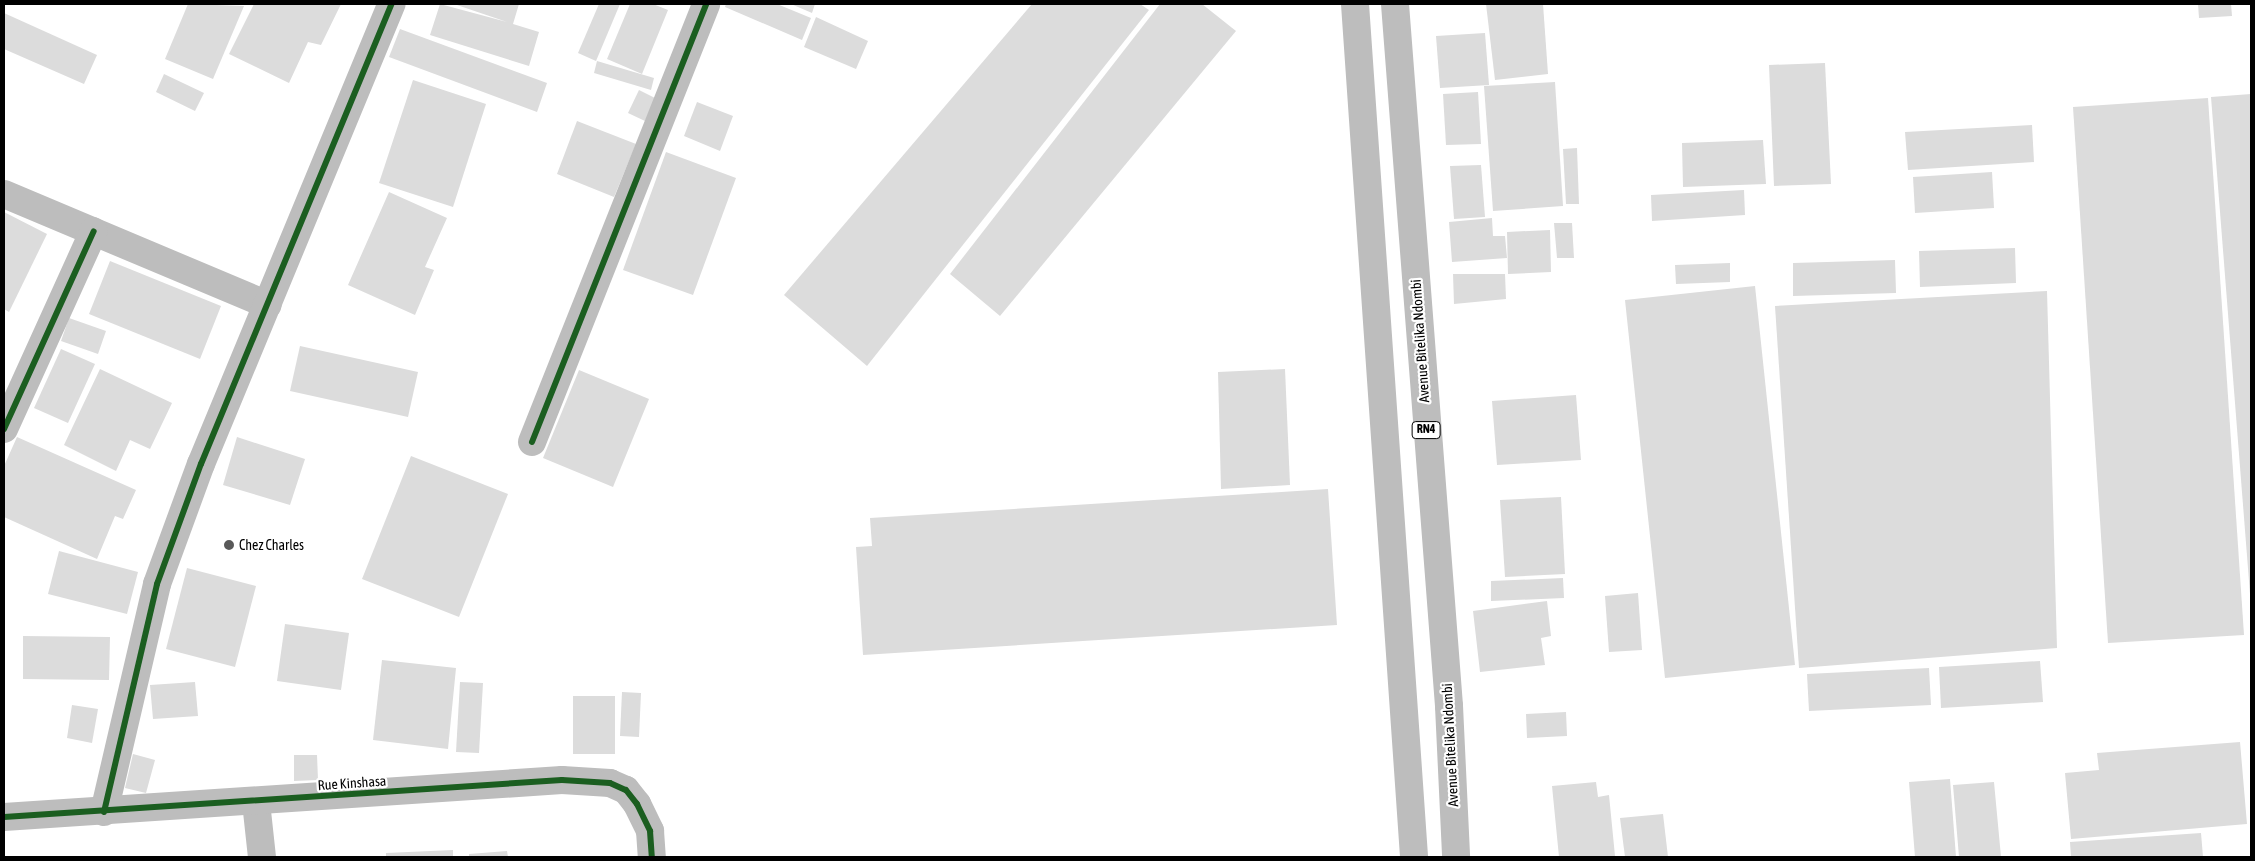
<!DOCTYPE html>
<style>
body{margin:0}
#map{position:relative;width:2255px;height:861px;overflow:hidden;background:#fff;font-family:"Asap Condensed",sans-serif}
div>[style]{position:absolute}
.building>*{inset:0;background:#dcdcdc}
.minor>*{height:28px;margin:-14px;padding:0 14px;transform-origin:14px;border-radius:14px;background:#bdbdbd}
.highway>*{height:28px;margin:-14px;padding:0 14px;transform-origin:14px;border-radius:14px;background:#bdbdbd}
.cycleway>*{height:6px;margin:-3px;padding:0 3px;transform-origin:3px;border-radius:3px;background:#1b5e20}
.dots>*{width:14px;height:14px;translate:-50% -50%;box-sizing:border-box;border:2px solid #fff;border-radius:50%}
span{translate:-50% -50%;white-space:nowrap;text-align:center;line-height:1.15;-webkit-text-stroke:4.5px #fff;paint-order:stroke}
.shield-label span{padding:1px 4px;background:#fff;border:1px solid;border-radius:4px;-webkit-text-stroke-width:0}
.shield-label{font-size:12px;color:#000;font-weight:700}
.street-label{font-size:14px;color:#000}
.poi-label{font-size:14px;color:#000}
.left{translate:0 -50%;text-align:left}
.frame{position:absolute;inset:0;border:5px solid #000;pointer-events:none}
</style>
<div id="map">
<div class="building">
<div style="clip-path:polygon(188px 4px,244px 6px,213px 79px,165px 59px)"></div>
<div style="clip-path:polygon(254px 4px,341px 4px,321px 45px,308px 42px,289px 83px,229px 54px)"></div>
<div style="clip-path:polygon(440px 4px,507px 22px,454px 4px,519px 4px,513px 24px,539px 32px,529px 66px,430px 35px)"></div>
<div style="clip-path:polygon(599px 4px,620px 4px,596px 61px,578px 53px)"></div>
<div style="clip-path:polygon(630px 4px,653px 4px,668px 10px,642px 74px,607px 59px)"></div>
<div style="clip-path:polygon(726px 4px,777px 4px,811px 18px,802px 40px,725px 7px)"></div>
<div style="clip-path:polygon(791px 4px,815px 4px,812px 13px)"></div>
<div style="clip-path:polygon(1032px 4px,1140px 4px,1149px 10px,867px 366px,784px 295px)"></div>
<div style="clip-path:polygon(1160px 4px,1202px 4px,1236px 31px,1000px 316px,950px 274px)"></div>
<div style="clip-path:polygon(1486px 4px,1543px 4px,1548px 74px,1495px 80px)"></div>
<div style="clip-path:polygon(2198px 4px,2231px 4px,2232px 16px,2199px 18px)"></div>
<div style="clip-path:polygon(4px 13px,97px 55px,84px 84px,4px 49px)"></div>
<div style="clip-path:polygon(816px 17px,868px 41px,856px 69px,804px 47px)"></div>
<div style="clip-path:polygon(400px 29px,547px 83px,537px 112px,389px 57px)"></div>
<div style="clip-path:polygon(1485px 33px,1489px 85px,1440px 88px,1436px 36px)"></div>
<div style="clip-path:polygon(597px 61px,654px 78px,651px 90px,594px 73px)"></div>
<div style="clip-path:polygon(1825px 63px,1831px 184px,1774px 186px,1769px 65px)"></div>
<div style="clip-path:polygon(164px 74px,204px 93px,195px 111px,156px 92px)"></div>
<div style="clip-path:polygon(413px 80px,486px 104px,453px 207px,379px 183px)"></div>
<div style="clip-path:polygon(1555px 82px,1563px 206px,1493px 211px,1484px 86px)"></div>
<div style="clip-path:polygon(639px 90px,655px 98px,645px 121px,628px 113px)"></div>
<div style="clip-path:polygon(1478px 92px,1481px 144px,1446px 145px,1443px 94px)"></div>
<div style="clip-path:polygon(2251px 94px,2251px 594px,2250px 594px,2211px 97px)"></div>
<div style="clip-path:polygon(2208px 98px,2244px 635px,2108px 643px,2073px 107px)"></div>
<div style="clip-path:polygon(697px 102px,733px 116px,720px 151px,684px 136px)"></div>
<div style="clip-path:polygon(577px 121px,636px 144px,614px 197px,557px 174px)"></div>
<div style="clip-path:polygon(2032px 125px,2034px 162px,1908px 170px,1905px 132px)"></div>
<div style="clip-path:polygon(1763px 140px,1766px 184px,1683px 187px,1682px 143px)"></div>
<div style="clip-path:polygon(1577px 148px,1579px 204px,1566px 204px,1563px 149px)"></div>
<div style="clip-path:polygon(666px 152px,736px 178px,693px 295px,623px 270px)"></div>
<div style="clip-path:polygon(1481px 165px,1485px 217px,1454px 219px,1450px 166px)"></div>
<div style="clip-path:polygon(1992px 172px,1994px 208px,1915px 213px,1913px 177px)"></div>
<div style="clip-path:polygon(1744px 190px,1745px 215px,1652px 221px,1651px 195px)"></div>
<div style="clip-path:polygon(389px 192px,447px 218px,425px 267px,434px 270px,415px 315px,348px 285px)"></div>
<div style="clip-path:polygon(4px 212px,47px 234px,9px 312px,4px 309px)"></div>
<div style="clip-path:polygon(1492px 218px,1493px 236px,1505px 236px,1507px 258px,1452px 262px,1449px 222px)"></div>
<div style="clip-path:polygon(1554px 223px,1572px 223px,1574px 258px,1557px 258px)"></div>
<div style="clip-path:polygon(1550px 230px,1551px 272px,1508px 274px,1507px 232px)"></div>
<div style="clip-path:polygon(2015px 248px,2016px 283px,1920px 287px,1919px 251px)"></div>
<div style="clip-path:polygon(1895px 260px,1896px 293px,1793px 296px,1793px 263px)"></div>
<div style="clip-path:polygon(110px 261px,221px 306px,200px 359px,89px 314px)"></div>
<div style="clip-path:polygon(1730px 263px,1730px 282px,1676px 284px,1675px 265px)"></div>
<div style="clip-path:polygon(1453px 274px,1505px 274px,1506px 299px,1454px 304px)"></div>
<div style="clip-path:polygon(1755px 286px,1795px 665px,1665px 678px,1625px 300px)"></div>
<div style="clip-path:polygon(2047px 291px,2057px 648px,1799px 668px,1775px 306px)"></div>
<div style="clip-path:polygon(69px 318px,106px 331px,98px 354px,61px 341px)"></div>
<div style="clip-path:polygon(300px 346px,418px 372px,408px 417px,290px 391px)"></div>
<div style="clip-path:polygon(61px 349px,95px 364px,68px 423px,34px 408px)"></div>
<div style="clip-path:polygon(100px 369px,172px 403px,150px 449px,130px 440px,116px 471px,64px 445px)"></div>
<div style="clip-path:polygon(1285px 369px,1290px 485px,1221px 489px,1218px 372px)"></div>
<div style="clip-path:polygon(579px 370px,649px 399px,613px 487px,543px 458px)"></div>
<div style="clip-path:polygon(1576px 395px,1581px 460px,1497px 465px,1492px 401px)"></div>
<div style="clip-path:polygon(17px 437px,136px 490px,123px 519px,115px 516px,97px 559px,4px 517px,4px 466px)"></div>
<div style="clip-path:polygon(237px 437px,305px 459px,290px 505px,223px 485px)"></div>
<div style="clip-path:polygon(411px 456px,508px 494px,459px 617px,362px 579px)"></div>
<div style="clip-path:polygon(1328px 489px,1337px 625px,863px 655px,856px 547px,872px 546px,870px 518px)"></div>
<div style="clip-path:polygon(1561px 497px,1565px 574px,1505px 577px,1500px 500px)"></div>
<div style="clip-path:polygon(59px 551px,138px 572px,127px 614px,48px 594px)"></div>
<div style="clip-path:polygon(187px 568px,256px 586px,235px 667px,166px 649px)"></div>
<div style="clip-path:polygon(1563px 578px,1564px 598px,1491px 601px,1491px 581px)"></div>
<div style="clip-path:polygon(1638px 593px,1642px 650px,1609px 652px,1605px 596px)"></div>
<div style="clip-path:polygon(1547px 601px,1551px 636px,1541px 638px,1545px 665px,1480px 672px,1473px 611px)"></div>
<div style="clip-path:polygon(285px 624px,349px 633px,341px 690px,277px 681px)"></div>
<div style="clip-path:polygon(23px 636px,110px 637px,109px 680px,23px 679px)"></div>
<div style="clip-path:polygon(382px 660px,456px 668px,448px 749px,373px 740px)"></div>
<div style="clip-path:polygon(2040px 661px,2043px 702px,1941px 708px,1939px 667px)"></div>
<div style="clip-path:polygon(1929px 668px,1931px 705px,1809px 711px,1807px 674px)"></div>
<div style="clip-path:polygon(195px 682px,198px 716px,153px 719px,150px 685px)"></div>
<div style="clip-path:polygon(460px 682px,483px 683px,479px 753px,456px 752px)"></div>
<div style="clip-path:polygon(622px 692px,641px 693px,639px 737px,620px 736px)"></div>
<div style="clip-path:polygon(573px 696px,615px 696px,615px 754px,573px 754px)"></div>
<div style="clip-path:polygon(72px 705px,98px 709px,92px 743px,67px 738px)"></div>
<div style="clip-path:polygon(1566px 712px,1567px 736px,1527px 738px,1526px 714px)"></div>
<div style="clip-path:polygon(2240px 742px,2247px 824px,2071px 839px,2065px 773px,2099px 770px,2097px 753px)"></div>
<div style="clip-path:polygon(133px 754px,155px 760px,146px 793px,125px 788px)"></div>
<div style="clip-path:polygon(294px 755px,317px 755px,318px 780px,294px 781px)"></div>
<div style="clip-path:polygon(1950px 779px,1956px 857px,1915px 857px,1909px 782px)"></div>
<div style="clip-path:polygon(1596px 782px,1598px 797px,1609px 795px,1615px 856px,1559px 857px,1552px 786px)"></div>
<div style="clip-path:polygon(1994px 782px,2001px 857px,1959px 857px,1953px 785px)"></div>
<div style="clip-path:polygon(1663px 814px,1668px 857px,1625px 857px,1620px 818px)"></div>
<div style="clip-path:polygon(2201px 833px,2203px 857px,2071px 857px,2070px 842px)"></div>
<div style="clip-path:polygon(453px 850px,453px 857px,386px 857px,386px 853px)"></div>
<div style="clip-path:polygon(507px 851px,508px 857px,469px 857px,469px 854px)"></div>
</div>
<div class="minor">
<div style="left:4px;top:194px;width:286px;rotate:22.8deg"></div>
<div style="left:4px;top:429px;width:217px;rotate:-65.6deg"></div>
<div style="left:532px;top:442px;width:471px;rotate:-68.3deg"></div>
<div style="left:256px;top:802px;width:55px;rotate:83.8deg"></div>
<div style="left:104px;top:812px;width:234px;rotate:-76.9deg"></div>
<div style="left:157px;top:584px;width:128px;rotate:-69.9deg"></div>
<div style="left:201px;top:464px;width:498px;rotate:-67.5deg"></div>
<div style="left:4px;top:817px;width:559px;rotate:-3.79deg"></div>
<div style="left:562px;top:780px;width:48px;rotate:3.6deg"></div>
<div style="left:610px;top:783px;width:17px;rotate:24deg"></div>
<div style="left:626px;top:790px;width:18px;rotate:52deg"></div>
<div style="left:637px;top:804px;width:30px;rotate:64deg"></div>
<div style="left:650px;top:831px;width:26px;rotate:86deg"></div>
</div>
<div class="highway">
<div style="left:1355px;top:4px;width:855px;rotate:86.04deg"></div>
<div style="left:1395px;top:4px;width:704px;rotate:85.6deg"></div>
<div style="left:1449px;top:706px;width:151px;rotate:87.3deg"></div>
</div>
<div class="cycleway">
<div style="left:4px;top:429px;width:217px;rotate:-65.6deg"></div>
<div style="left:532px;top:442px;width:471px;rotate:-68.3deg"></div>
<div style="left:104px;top:812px;width:234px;rotate:-76.9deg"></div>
<div style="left:157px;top:584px;width:128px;rotate:-69.9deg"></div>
<div style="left:201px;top:464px;width:498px;rotate:-67.5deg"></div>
<div style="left:4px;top:817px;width:559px;rotate:-3.79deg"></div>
<div style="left:562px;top:780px;width:48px;rotate:3.6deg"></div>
<div style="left:610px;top:783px;width:17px;rotate:24deg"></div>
<div style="left:626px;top:790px;width:18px;rotate:52deg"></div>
<div style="left:637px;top:804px;width:30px;rotate:64deg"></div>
<div style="left:650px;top:831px;width:26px;rotate:86deg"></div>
</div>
<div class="dots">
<div style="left:229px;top:545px;background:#595959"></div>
</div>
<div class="shield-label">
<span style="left:1426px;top:430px">RN4</span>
</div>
<div class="street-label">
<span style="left:1420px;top:341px;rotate:-94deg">Avenue Bitelika Ndombi</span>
<span style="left:1450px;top:745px;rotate:-93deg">Avenue Bitelika Ndombi</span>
<span style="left:352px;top:783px;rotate:-4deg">Rue Kinshasa</span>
</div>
<div class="poi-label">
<span class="left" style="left:239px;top:545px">Chez Charles</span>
</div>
<div class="frame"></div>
</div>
